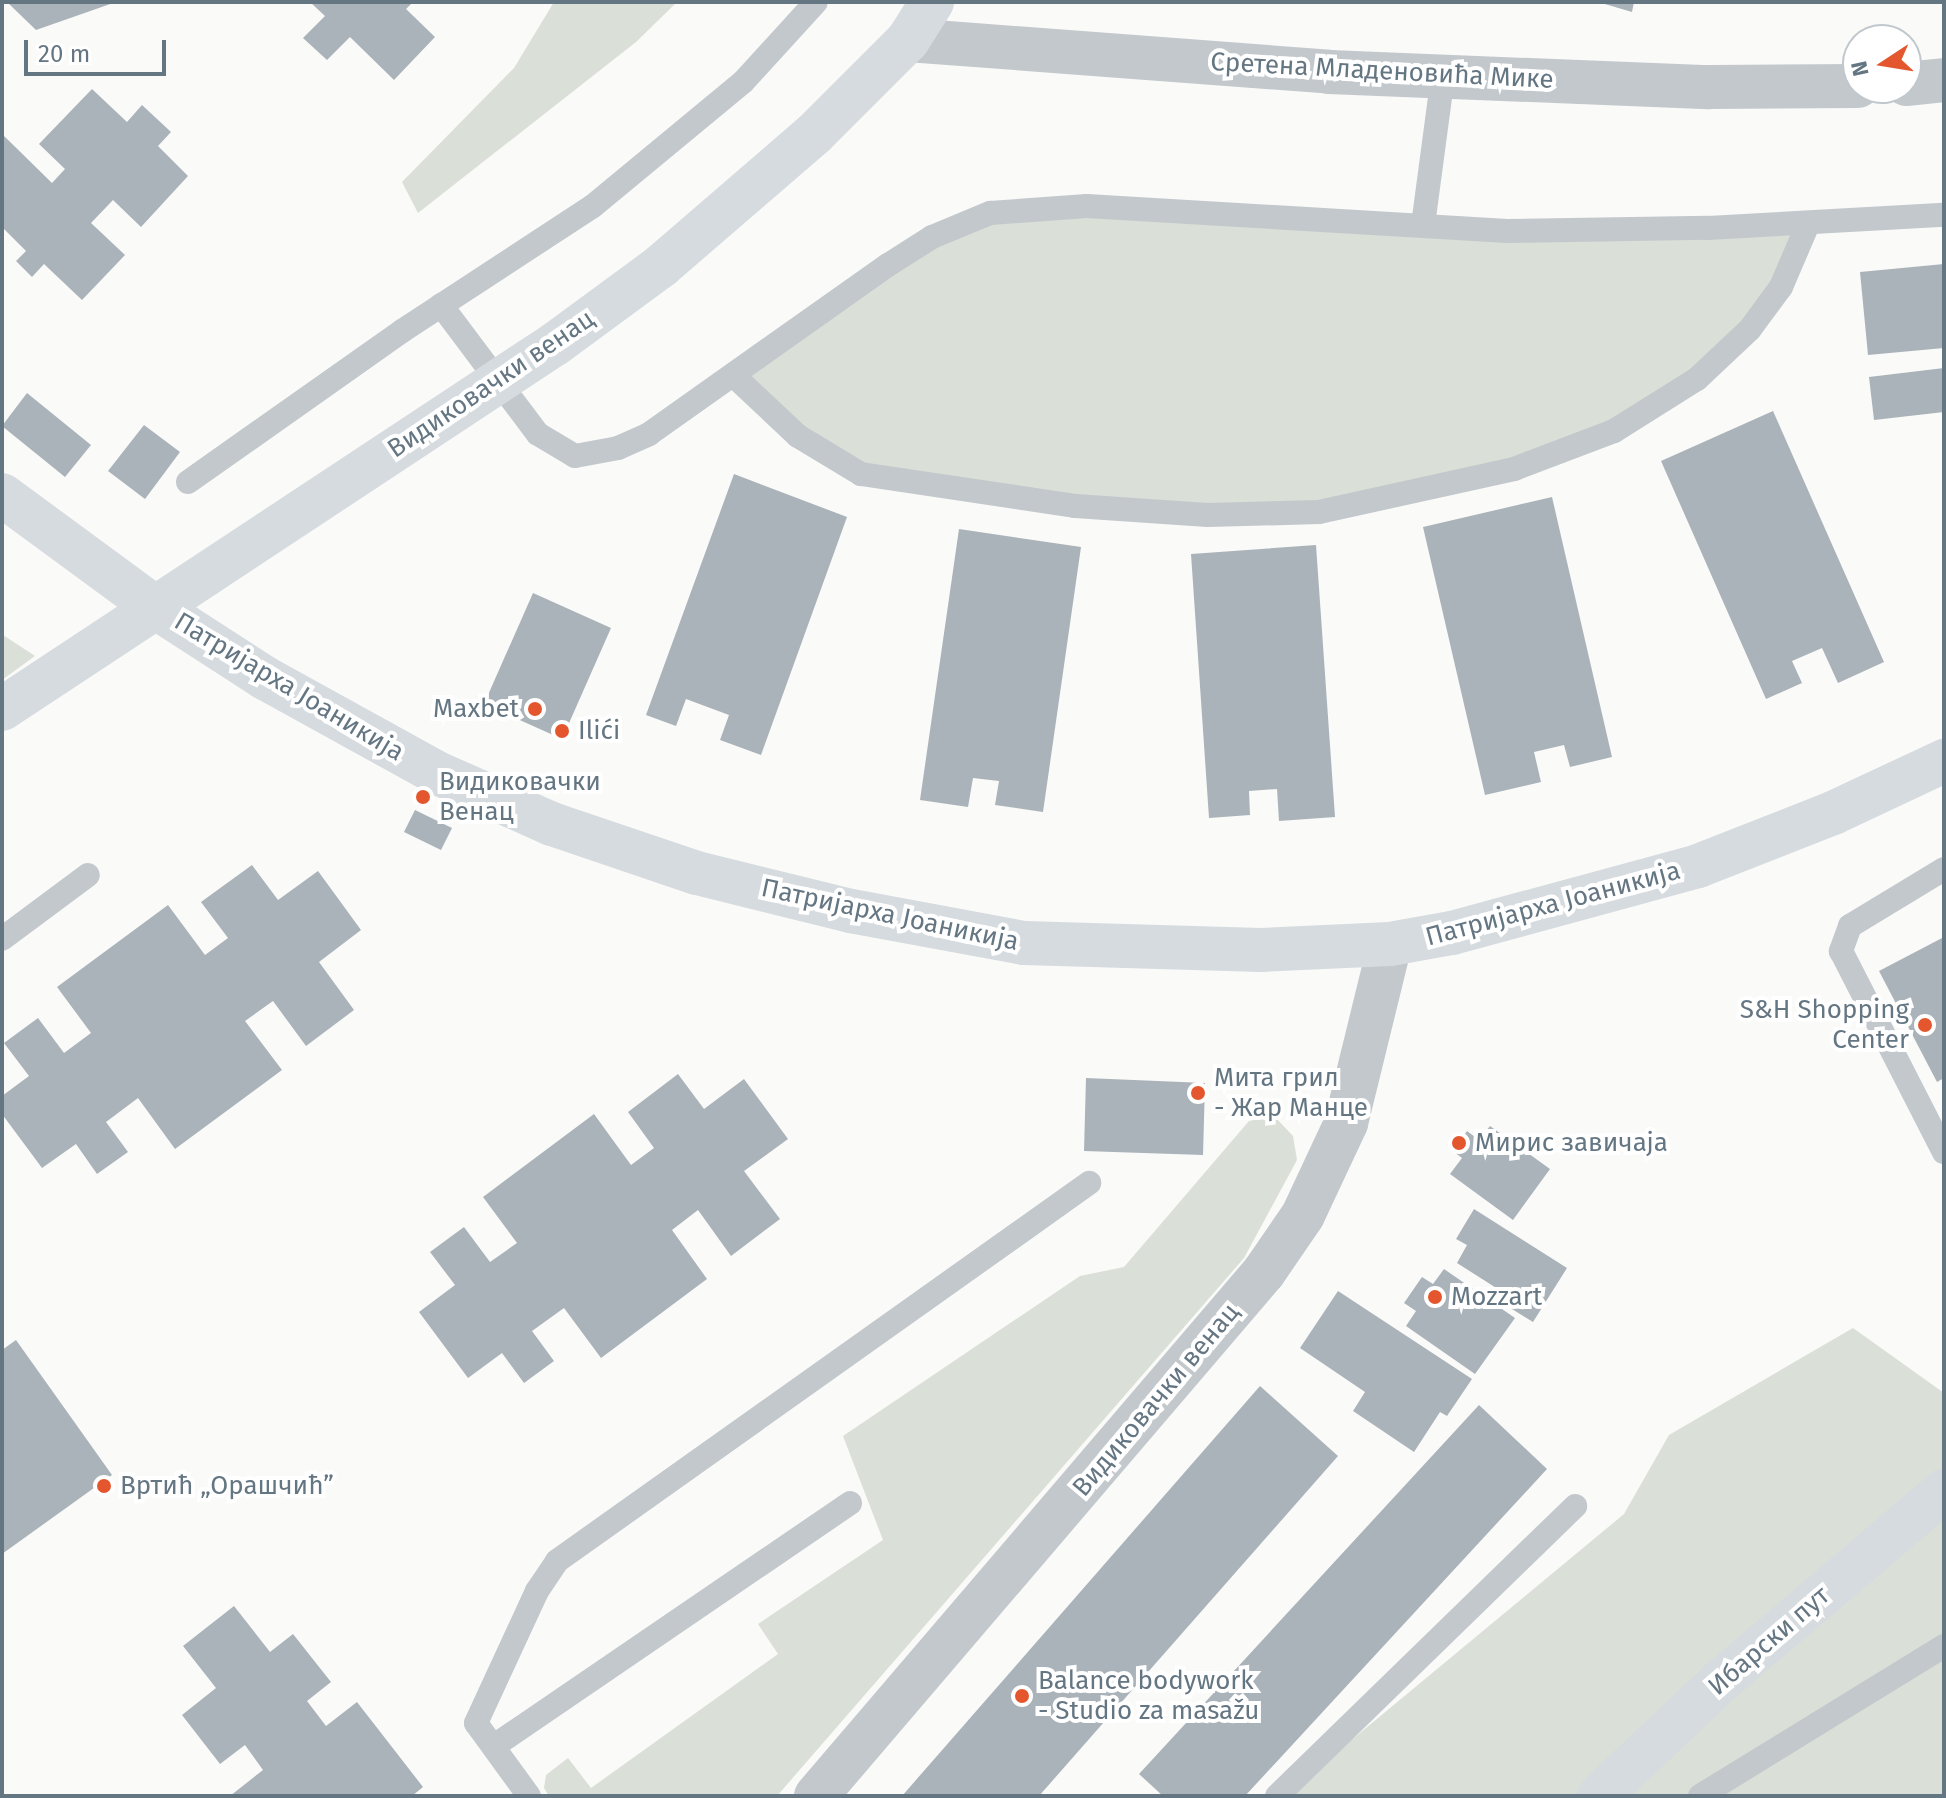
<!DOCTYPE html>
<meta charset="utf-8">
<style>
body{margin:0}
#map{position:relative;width:1946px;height:1798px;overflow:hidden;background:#fafaf8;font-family:"Fira Sans",sans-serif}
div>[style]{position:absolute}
.green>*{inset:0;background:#dadfd7}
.building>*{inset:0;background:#aab3b9}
.lane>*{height:24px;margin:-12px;padding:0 12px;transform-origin:12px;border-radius:12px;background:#c3c8cc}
.street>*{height:44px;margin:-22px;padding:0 22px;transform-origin:22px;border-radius:22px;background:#c3c8cc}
.secondary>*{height:44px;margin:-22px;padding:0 22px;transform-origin:22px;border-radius:22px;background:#d6dbdf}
.primary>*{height:44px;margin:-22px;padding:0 22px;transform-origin:22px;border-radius:22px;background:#d6dbdf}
.dots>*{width:22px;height:22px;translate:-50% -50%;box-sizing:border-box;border:4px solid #fff;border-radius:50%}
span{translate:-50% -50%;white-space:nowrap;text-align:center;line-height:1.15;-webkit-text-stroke:8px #fff;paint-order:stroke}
.street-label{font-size:26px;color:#657683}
.poi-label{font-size:26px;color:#657683}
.right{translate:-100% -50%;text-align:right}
.left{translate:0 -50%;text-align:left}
.frame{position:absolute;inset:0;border:4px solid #657683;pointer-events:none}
.north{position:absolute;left:1842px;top:24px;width:80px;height:80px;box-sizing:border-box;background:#fff;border:2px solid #c1c8cd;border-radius:50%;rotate:258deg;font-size:22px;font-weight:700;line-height:32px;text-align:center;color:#657683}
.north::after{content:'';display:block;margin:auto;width:28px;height:36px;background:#e4572e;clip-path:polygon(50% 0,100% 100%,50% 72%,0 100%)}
.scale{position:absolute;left:24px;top:40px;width:142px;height:36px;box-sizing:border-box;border:4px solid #657683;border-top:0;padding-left:10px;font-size:24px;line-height:28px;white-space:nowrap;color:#657683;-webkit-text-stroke:6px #fff;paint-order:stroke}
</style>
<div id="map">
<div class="green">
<div style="clip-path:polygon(554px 2px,677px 2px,636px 42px,418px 213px,402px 182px,514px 68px)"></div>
<div style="clip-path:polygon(990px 213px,1507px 231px,1808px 224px,1750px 329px,1614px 431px,1431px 491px,1208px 515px,861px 474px,733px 375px)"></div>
<div style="clip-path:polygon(3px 635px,35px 656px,2px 680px,2px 635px)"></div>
<div style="clip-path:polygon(1274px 1116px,1293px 1136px,1297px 1160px,1244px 1258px,777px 1796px,549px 1796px,544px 1788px,546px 1775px,568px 1758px,591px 1788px,778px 1654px,758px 1624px,883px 1540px,843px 1436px,1080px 1276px,1124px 1267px,1249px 1121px)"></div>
<div style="clip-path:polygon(1853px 1328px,1944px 1393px,1944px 1796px,1284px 1796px,1624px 1514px,1669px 1435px)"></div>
</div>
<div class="building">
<div style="clip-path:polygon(7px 2px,116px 2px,36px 30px)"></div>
<div style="clip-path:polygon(310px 2px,413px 2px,406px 9px,435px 37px,394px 80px,350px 37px,327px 60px,303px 38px,325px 16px)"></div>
<div style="clip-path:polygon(1598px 2px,1634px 2px,1632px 12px)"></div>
<div style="clip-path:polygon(92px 89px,127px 122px,142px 105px,171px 132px,158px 146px,188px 176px,141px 227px,113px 200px,91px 223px,125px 255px,82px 300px,44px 264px,32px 277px,16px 261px,26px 251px,2px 227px,2px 134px,52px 183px,65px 169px,39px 144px)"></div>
<div style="clip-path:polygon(1944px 264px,1944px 348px,1868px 355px,1860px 272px)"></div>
<div style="clip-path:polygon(1944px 368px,1944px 412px,1874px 420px,1869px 377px)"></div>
<div style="clip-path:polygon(27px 393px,91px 445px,65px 477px,2px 426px)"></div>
<div style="clip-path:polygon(1773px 411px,1884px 662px,1838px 683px,1822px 648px,1792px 661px,1802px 683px,1766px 699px,1661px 461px)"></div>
<div style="clip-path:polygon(144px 425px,180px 452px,145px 499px,108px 471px)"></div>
<div style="clip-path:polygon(734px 474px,847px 517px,761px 755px,720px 740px,729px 715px,686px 699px,676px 726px,646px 715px)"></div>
<div style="clip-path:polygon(1552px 497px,1612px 757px,1570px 767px,1564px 745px,1534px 752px,1541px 782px,1485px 795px,1423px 527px)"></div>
<div style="clip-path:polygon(959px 529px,1081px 547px,1043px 812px,995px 805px,999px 781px,973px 778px,968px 807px,920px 800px)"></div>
<div style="clip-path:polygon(1316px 545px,1335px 817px,1279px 821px,1277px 789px,1249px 791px,1250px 815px,1209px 818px,1191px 554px)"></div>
<div style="clip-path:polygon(533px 593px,611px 628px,562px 739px,484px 704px)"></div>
<div style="clip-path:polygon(415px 810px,452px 828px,441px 850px,404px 832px)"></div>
<div style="clip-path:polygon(252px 865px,278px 900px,318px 871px,361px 930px,319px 962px,354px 1010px,306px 1046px,273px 1001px,245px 1021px,282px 1070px,175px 1149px,138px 1098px,106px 1122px,128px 1152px,97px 1174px,76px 1144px,42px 1168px,2px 1114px,2px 1096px,29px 1076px,4px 1043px,38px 1018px,64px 1053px,91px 1033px,57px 987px,168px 905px,205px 955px,228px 938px,201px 902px)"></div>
<div style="clip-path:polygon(1944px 937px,1944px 1078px,1937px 1082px,1879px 971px)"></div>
<div style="clip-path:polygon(678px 1074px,704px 1109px,744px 1079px,788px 1139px,744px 1171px,780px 1219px,731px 1256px,698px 1210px,672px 1230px,707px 1279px,601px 1358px,564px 1308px,532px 1331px,554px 1361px,524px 1383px,502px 1353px,468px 1378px,419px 1312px,455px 1285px,430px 1252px,464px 1227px,490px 1262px,517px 1243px,483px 1197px,594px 1114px,631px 1165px,654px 1148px,628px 1112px)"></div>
<div style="clip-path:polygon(1086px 1078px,1205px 1083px,1203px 1155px,1084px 1151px)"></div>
<div style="clip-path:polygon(1490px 1126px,1550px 1169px,1513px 1220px,1450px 1174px,1462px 1158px,1453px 1151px,1467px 1131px,1479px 1140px)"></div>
<div style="clip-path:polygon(1474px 1209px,1567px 1268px,1533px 1322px,1496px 1299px,1501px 1291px,1457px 1263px,1467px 1245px,1456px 1239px)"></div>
<div style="clip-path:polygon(1444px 1269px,1515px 1318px,1475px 1374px,1406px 1326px,1416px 1311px,1404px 1303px,1422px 1277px,1433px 1284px)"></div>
<div style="clip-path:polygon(1338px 1291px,1472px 1379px,1447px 1416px,1440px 1412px,1414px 1452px,1353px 1411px,1365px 1392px,1300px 1348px)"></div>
<div style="clip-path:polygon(16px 1340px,112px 1475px,2px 1554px,2px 1350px)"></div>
<div style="clip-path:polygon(1260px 1386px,1338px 1456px,1039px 1796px,902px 1796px)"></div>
<div style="clip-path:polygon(1479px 1405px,1547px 1469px,1245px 1796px,1163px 1796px,1139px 1774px)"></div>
<div style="clip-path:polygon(234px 1606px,270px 1652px,293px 1634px,331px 1682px,307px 1701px,326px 1726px,357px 1702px,423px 1787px,412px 1796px,230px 1796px,263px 1770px,245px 1745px,220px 1764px,182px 1715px,216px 1688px,183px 1646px)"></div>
</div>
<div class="lane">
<div style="left:1423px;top:225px;width:150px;rotate:-82.4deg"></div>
<div style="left:441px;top:305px;width:161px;rotate:53.1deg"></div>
<div style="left:538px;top:434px;width:43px;rotate:30.7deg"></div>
<div style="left:575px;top:456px;width:44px;rotate:-10.5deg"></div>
<div style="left:618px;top:448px;width:34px;rotate:-24deg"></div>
<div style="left:649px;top:434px;width:293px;rotate:-35.3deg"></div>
<div style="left:888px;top:265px;width:52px;rotate:-32.5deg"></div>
<div style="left:932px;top:237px;width:63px;rotate:-22.5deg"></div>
<div style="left:990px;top:213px;width:97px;rotate:-4.1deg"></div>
<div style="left:1087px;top:206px;width:421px;rotate:3.4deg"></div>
<div style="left:1507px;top:231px;width:201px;rotate:-0.9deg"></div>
<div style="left:1708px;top:228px;width:236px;rotate:-3.2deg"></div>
<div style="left:733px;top:375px;width:89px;rotate:43.2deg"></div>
<div style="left:798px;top:436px;width:74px;rotate:31.1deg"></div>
<div style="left:861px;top:474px;width:216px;rotate:8.5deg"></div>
<div style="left:1075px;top:506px;width:133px;rotate:3.9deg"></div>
<div style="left:1208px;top:515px;width:111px;rotate:-1.5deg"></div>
<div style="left:1319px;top:512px;width:200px;rotate:-12.4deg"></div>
<div style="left:1514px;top:469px;width:107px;rotate:-20.8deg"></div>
<div style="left:1614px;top:431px;width:98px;rotate:-32.1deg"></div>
<div style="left:1697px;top:379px;width:73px;rotate:-43.3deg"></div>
<div style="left:1750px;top:329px;width:52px;rotate:-53.6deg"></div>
<div style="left:1781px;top:287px;width:69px;rotate:-66.8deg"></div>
<div style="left:188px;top:482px;width:262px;rotate:-35.2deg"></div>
<div style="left:402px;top:331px;width:228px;rotate:-33.2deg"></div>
<div style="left:593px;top:206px;width:195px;rotate:-39.6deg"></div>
<div style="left:743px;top:82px;width:108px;rotate:-47.6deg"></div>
<div style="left:1944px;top:869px;width:110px;rotate:148.8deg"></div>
<div style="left:1850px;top:926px;width:27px;rotate:110deg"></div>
<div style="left:1841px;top:951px;width:226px;rotate:62.9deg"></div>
<div style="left:2px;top:939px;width:107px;rotate:-36.7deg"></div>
<div style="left:494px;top:1746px;width:431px;rotate:-34.3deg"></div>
<div style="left:529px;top:1796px;width:90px;rotate:-126deg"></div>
<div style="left:476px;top:1723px;width:145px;rotate:-65.2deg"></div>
<div style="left:537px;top:1591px;width:36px;rotate:-56deg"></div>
<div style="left:557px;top:1561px;width:653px;rotate:-35.39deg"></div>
<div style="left:1277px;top:1796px;width:416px;rotate:-44.2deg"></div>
<div style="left:1700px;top:1796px;width:286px;rotate:-31.6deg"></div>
</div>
<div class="street">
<div style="left:908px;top:40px;width:422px;rotate:4.3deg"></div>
<div style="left:1329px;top:72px;width:380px;rotate:2.3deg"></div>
<div style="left:1709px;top:87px;width:149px;rotate:-0.4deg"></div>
<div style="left:1906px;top:84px;width:38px;rotate:-6deg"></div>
<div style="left:816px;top:1796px;width:689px;rotate:-49.47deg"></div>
<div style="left:1264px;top:1272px;width:69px;rotate:-55.6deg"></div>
<div style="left:1303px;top:1215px;width:102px;rotate:-64.9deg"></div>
<div style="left:1346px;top:1123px;width:184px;rotate:-76.2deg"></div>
</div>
<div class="secondary">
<div style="left:2px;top:495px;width:186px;rotate:36.3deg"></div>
<div style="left:152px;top:605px;width:135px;rotate:32.9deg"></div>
<div style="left:265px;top:678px;width:194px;rotate:28.9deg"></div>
<div style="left:435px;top:772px;width:128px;rotate:24deg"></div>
<div style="left:552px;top:824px;width:153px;rotate:18.7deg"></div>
<div style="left:697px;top:873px;width:159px;rotate:13.9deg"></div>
<div style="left:851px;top:911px;width:176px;rotate:10.5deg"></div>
<div style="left:1024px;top:943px;width:237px;rotate:1.7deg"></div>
<div style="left:1261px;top:950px;width:129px;rotate:-2.7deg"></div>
<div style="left:1390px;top:944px;width:63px;rotate:-10.1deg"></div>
<div style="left:1452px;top:933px;width:255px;rotate:-15.2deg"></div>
<div style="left:1698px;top:866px;width:145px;rotate:-21.4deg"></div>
<div style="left:1833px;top:813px;width:123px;rotate:-25.1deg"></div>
<div style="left:2px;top:709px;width:663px;rotate:-33.43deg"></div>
<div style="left:555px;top:344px;width:132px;rotate:-36.3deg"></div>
<div style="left:661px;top:266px;width:202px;rotate:-40.8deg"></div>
<div style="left:814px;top:134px;width:133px;rotate:-45deg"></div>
<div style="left:908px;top:40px;width:45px;rotate:-57.7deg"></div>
</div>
<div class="primary">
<div style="left:1599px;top:1796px;width:169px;rotate:-43.3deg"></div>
<div style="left:1722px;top:1680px;width:292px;rotate:-40.4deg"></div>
</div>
<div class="dots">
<div style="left:535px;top:709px;background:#e4572e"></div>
<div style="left:562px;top:731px;background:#e4572e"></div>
<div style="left:423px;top:797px;background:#e4572e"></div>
<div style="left:1925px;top:1025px;background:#e4572e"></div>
<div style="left:1198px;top:1093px;background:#e4572e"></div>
<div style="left:1459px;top:1143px;background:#e4572e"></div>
<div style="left:1435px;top:1297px;background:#e4572e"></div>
<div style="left:104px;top:1486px;background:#e4572e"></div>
<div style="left:1022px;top:1696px;background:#e4572e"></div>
</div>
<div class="street-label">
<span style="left:1382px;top:71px;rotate:3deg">Сретена Младеновића Мике</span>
<span style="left:491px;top:384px;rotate:-34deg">Видиковачки венац</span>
<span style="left:289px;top:687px;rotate:31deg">Патријарха Јоаникија</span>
<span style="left:1553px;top:904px;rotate:-15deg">Патријарха Јоаникија</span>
<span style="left:890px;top:915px;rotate:12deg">Патријарха Јоаникија</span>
<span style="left:1156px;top:1400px;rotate:-50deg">Видиковачки венац</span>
<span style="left:1769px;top:1641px;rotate:-41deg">Ибарски пут</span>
</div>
<div class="poi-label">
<span class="right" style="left:519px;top:709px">Maxbet</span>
<span class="left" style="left:578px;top:731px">Ilići</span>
<span class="left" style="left:439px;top:797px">Видиковачки<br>Венац</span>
<span class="right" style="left:1909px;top:1025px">S&amp;H Shopping<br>Center</span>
<span class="left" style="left:1214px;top:1093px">Мита грил<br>- Жар Манце</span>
<span class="left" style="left:1475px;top:1143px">Мирис завичаја</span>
<span class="left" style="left:1451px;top:1297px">Mozzart</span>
<span class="left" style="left:120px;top:1486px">Вртић „Орашчић”</span>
<span class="left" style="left:1038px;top:1696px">Balance bodywork<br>- Studio za masažu</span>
</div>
<div class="frame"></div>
<div class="north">N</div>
<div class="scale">20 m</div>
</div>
